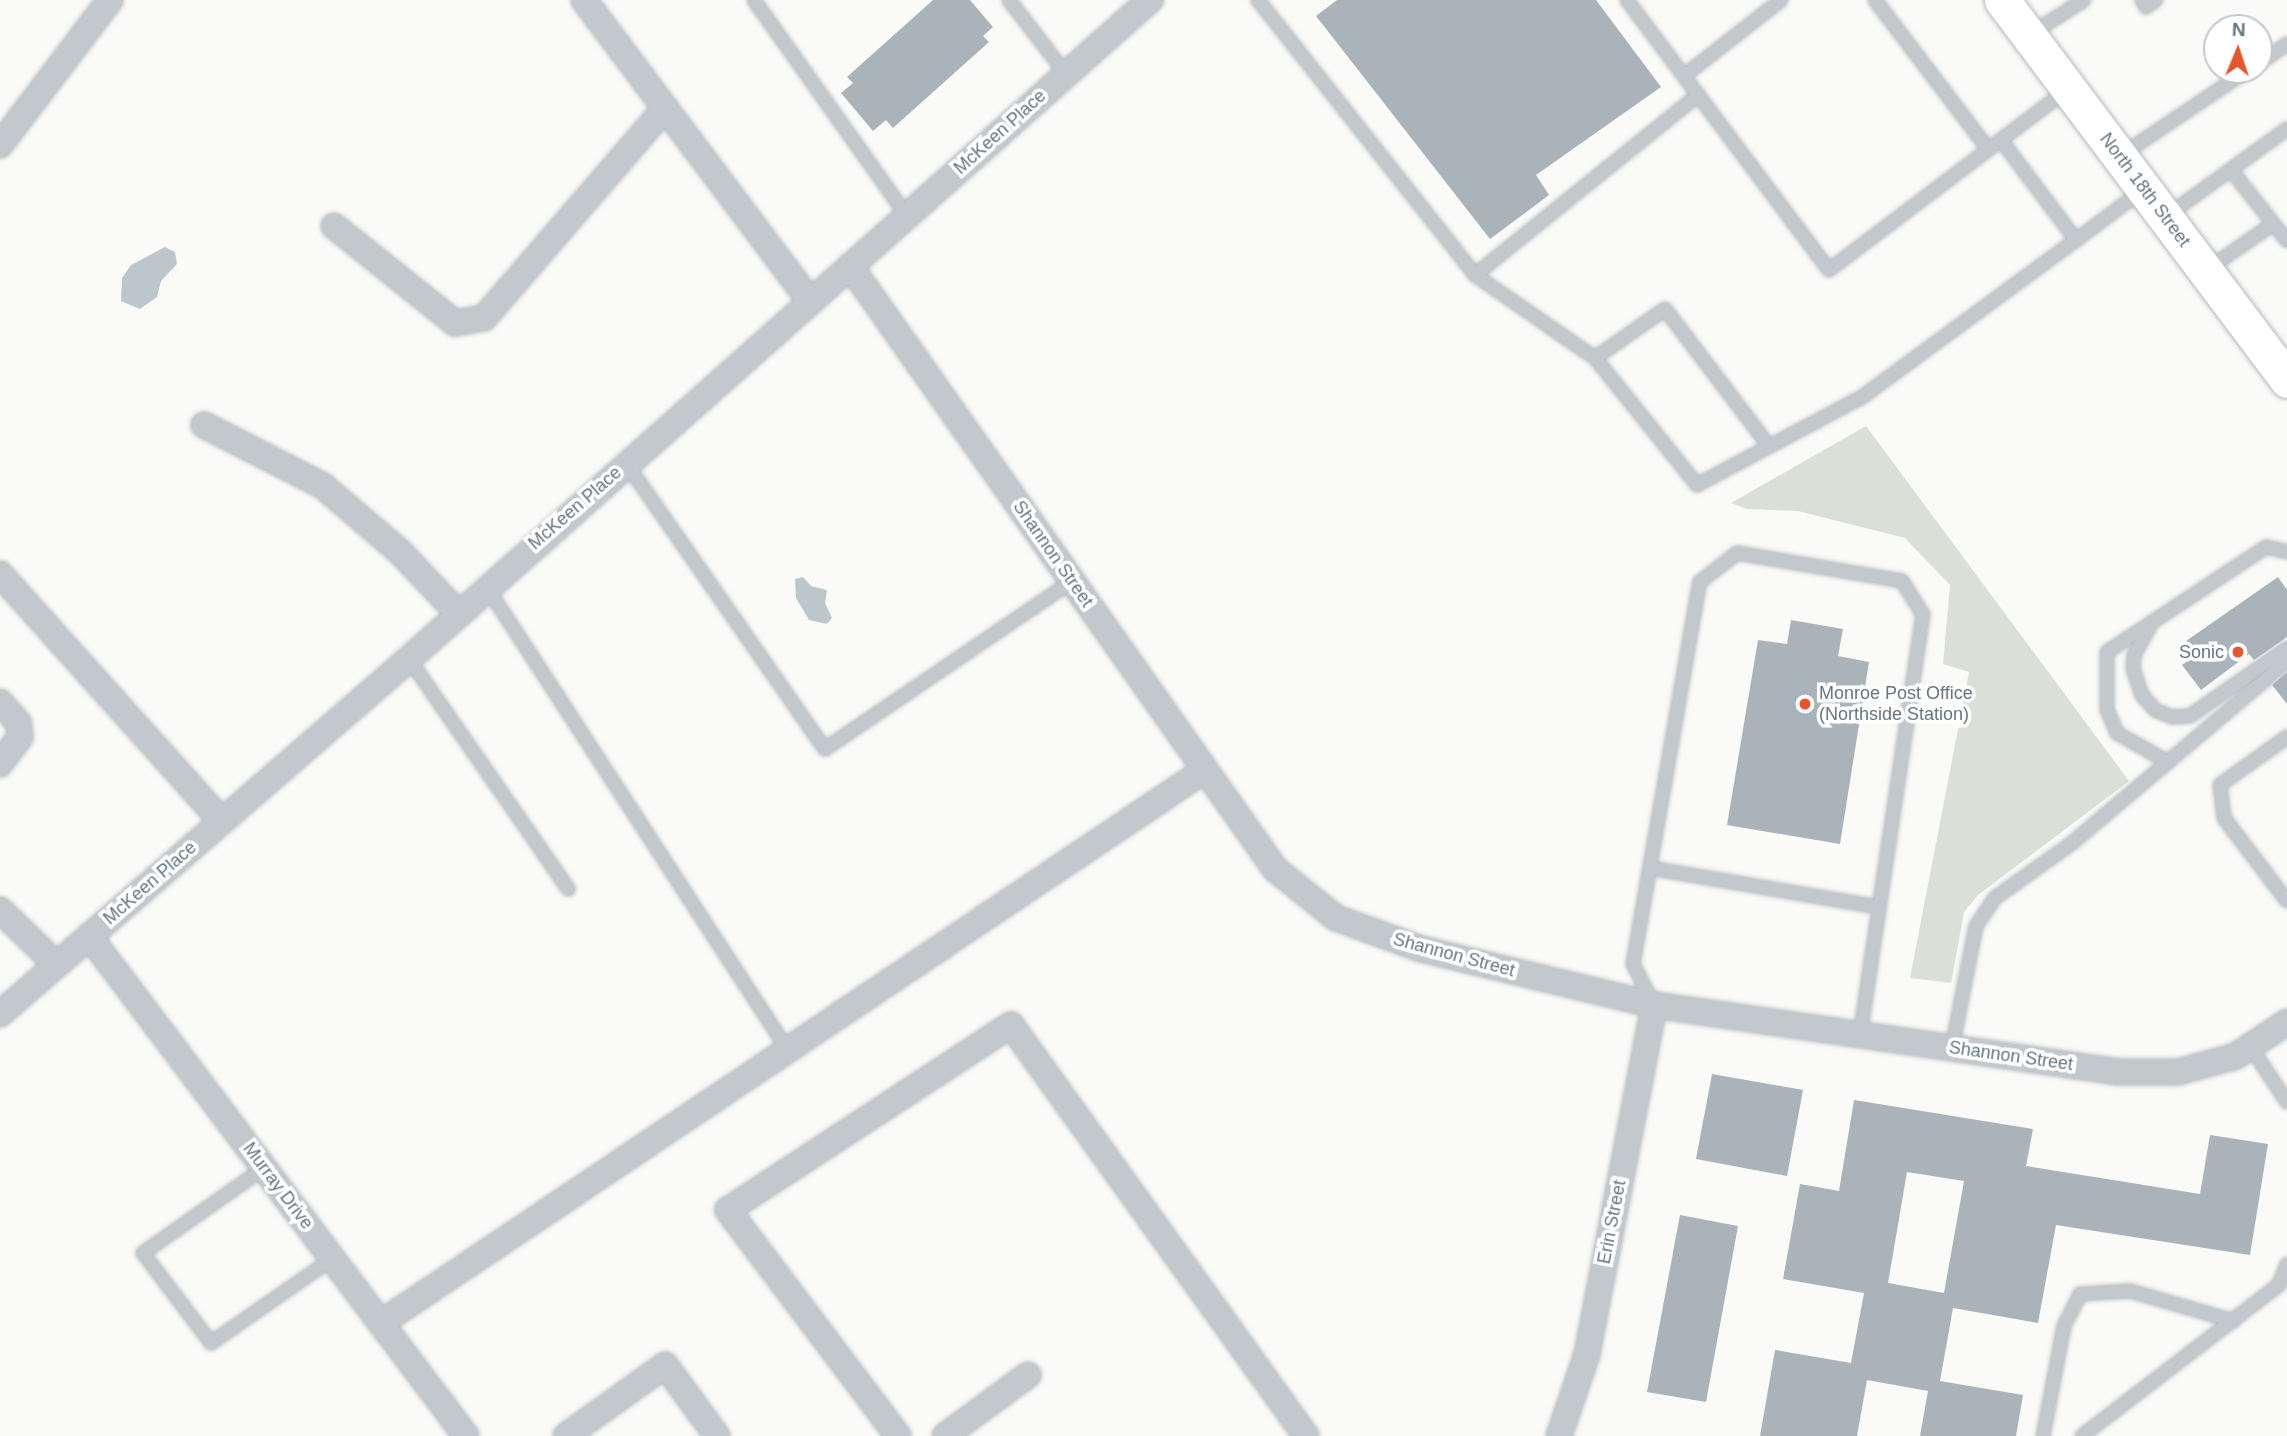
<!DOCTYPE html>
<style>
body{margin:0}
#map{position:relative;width:2287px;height:1436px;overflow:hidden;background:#fafaf8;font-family:Arial,sans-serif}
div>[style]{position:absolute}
.green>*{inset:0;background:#dadfd7}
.water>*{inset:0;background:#bbc7cb}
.building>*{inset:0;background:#aab3b9}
.roads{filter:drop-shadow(0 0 2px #b3babf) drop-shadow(0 0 2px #b3babf)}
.lane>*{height:12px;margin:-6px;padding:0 6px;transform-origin:6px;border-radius:6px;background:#c3c8cc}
.street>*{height:24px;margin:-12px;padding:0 12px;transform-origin:12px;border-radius:12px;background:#c3c8cc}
.secondary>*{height:35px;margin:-17.5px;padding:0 17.5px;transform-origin:17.5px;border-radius:17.5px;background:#fff}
.dots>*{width:19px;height:19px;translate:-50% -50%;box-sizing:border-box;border:4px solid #fff;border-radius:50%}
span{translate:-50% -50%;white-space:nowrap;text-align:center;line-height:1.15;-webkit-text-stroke:7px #fff;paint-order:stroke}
.street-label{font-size:18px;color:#657683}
.poi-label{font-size:18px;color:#657683}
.right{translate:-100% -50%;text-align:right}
.left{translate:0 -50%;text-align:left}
.north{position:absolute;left:2203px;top:14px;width:70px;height:70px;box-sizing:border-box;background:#fff;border:2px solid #c1c8cd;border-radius:50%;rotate:2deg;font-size:19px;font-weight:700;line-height:28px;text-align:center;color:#657683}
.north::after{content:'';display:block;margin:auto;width:24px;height:32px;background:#e4572e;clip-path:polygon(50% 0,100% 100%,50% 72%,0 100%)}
</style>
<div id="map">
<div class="green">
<div style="clip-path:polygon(1866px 426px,2129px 781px,1978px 895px,1964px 912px,1951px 983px,1910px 978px,1969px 672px,1943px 664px,1950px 585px,1905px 538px,1798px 511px,1747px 509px,1731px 503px)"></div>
</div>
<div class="water">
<div style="clip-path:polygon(165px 247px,175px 252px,177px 264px,161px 281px,157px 297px,140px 309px,121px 301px,122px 278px,131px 265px)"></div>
<div style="clip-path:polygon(803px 577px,811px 586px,827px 590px,825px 603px,832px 618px,827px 624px,809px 620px,796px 598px,795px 579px)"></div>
</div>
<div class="building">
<div style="clip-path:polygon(933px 0,970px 0,993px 27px,983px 36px,989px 42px,893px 128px,886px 120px,873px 131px,841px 93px,853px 83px,847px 77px)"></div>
<div style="clip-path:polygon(1337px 0,1596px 0,1661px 87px,1536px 175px,1549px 195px,1490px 239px,1316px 16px)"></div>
<div style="clip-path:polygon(2278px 577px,2287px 590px,2287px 637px,2254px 660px,2249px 654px,2201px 690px,2182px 665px,2196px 655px,2186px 641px)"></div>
<div style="clip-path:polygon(1791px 620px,1843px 629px,1838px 656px,1869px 662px,1840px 844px,1727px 825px,1758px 640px,1787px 644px)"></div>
<div style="clip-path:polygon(2287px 672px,2287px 704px,2272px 685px)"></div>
<div style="clip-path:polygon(1712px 1074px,1803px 1090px,1787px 1176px,1696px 1159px)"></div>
<div style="clip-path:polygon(evenodd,1854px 1100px,2033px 1129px,2026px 1166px,2200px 1194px,2210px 1135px,2268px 1144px,2250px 1255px,2056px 1225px,2038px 1323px,1953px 1308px,1940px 1381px,2023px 1395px,2016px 1436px,1920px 1436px,1928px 1391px,1867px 1380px,1857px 1436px,1760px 1436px,1775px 1350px,1851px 1363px,1864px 1293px,1783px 1279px,1800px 1184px,1839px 1191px,1854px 1100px,1907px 1172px,1964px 1181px,1944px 1293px,1888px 1283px,1907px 1172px)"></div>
<div style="clip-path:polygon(1680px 1215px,1738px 1226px,1706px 1402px,1647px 1392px)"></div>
</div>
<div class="roads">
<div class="lane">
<div style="left:754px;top:0;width:265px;rotate:54.7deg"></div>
<div style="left:1009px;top:0;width:93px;rotate:52.4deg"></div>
<div style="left:1258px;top:0;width:350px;rotate:51.7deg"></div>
<div style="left:1475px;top:275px;width:146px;rotate:34.7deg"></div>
<div style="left:1595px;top:358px;width:163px;rotate:51.2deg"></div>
<div style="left:1697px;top:485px;width:187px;rotate:-28.1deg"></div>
<div style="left:1862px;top:397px;width:265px;rotate:-36.3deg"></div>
<div style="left:2076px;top:240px;width:125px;rotate:-126.9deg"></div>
<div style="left:1627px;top:0;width:337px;rotate:53.2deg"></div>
<div style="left:1829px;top:270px;width:300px;rotate:-37.1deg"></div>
<div style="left:1875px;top:0;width:188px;rotate:52.8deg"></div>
<div style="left:2142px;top:0;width:8px;rotate:60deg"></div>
<div style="left:2146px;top:7px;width:12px;rotate:-35deg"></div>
<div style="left:2029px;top:35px;width:65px;rotate:-32.5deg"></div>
<div style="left:2259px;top:63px;width:34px;rotate:-34deg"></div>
<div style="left:1684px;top:76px;width:123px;rotate:-38.1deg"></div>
<div style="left:2120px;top:156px;width:154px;rotate:-33.9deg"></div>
<div style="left:2231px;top:170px;width:90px;rotate:51.7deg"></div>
<div style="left:2168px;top:215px;width:147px;rotate:-35.9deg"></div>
<div style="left:2076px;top:240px;width:84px;rotate:-36.7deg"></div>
<div style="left:2205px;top:271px;width:83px;rotate:-34.7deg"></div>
<div style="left:1475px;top:275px;width:287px;rotate:-38.9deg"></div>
<div style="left:1595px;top:358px;width:85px;rotate:-35deg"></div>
<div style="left:1665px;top:309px;width:172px;rotate:52.8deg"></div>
<div style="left:626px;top:463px;width:348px;rotate:55.2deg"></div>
<div style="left:825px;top:749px;width:299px;rotate:-34.2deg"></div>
<div style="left:486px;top:586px;width:552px;rotate:56.97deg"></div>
<div style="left:2149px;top:628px;width:31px;rotate:119deg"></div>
<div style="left:2134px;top:655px;width:14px;rotate:94deg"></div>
<div style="left:2133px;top:669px;width:28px;rotate:71deg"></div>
<div style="left:2142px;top:695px;width:20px;rotate:49deg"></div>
<div style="left:2155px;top:710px;width:18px;rotate:22deg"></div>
<div style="left:2172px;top:717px;width:18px;rotate:-3deg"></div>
<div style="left:2190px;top:716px;width:118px;rotate:-35deg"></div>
<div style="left:409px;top:659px;width:280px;rotate:55.3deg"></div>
<div style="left:2287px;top:737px;width:82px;rotate:144.4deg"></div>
<div style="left:2220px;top:785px;width:33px;rotate:83deg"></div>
<div style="left:2224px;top:818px;width:104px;rotate:52.8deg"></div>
<div style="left:2168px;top:762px;width:59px;rotate:-150.4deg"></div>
<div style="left:2117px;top:733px;width:25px;rotate:-113deg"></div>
<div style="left:2107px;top:710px;width:58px;rotate:-90deg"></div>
<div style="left:2107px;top:652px;width:191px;rotate:-33.4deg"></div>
<div style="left:2266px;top:547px;width:22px;rotate:13deg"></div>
<div style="left:1650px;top:868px;width:232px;rotate:9.7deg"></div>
<div style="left:1654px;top:1005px;width:46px;rotate:-117.1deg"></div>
<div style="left:1633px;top:964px;width:388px;rotate:-80.1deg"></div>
<div style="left:1700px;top:582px;width:47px;rotate:-38.1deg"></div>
<div style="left:1737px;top:553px;width:167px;rotate:9.6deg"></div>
<div style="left:1902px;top:581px;width:39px;rotate:58deg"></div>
<div style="left:1923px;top:614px;width:426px;rotate:98.5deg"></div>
<div style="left:2250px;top:1046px;width:67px;rotate:56.5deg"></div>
<div style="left:1952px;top:1048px;width:124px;rotate:-78.9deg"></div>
<div style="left:1976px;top:926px;width:34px;rotate:-56deg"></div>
<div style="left:1995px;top:898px;width:95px;rotate:-35.5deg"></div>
<div style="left:2072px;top:843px;width:282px;rotate:-40.2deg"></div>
<div style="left:264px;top:1168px;width:148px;rotate:144.9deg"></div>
<div style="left:143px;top:1253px;width:113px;rotate:52.9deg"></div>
<div style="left:211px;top:1343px;width:147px;rotate:-34.8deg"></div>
<div style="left:2043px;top:1436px;width:112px;rotate:-79.2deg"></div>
<div style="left:2064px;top:1326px;width:36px;rotate:-63deg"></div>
<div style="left:2080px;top:1294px;width:50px;rotate:-3.4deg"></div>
<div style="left:2130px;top:1291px;width:108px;rotate:16.1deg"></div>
<div style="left:2082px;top:1436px;width:248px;rotate:-37.5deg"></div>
<div style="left:2279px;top:1285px;width:22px;rotate:-69deg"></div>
</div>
<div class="street">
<div style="left:584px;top:0;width:376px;rotate:53.1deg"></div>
<div style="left:0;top:145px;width:182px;rotate:-52.8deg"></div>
<div style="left:334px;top:226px;width:155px;rotate:38.7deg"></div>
<div style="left:455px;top:323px;width:29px;rotate:-10deg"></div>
<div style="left:484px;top:318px;width:277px;rotate:-49.2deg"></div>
<div style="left:850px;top:266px;width:738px;rotate:54.82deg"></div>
<div style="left:1275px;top:869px;width:78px;rotate:38.8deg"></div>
<div style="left:1336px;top:918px;width:90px;rotate:20deg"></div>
<div style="left:1421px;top:949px;width:240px;rotate:13.5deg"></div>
<div style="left:1654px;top:1005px;width:468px;rotate:8.2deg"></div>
<div style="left:2117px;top:1072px;width:61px"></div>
<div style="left:2178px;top:1072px;width:60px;rotate:-15.4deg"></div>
<div style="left:2236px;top:1056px;width:61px;rotate:-33.7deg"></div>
<div style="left:204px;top:425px;width:134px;rotate:27.1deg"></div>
<div style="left:323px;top:486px;width:101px;rotate:40.6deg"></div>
<div style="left:400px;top:552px;width:83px;rotate:46.5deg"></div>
<div style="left:0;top:574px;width:331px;rotate:48.1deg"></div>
<div style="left:0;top:702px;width:29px;rotate:49deg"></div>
<div style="left:19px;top:724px;width:13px;rotate:86deg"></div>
<div style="left:20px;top:737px;width:34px;rotate:127deg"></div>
<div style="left:0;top:910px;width:79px;rotate:44deg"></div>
<div style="left:89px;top:936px;width:626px;rotate:52.98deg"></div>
<div style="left:0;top:1014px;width:542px;rotate:-40.96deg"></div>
<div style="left:409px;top:659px;width:992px;rotate:-41.65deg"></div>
<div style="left:381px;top:1323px;width:992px;rotate:-33.87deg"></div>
<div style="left:566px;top:1436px;width:122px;rotate:-35.6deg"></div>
<div style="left:665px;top:1365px;width:88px;rotate:53.8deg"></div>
<div style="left:898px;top:1436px;width:283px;rotate:-127deg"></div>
<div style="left:728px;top:1210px;width:338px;rotate:-33.2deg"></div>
<div style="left:1011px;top:1025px;width:506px;rotate:54.33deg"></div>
<div style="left:945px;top:1436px;width:103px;rotate:-36.3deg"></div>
<div style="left:1559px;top:1436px;width:87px;rotate:-71.1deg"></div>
<div style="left:1587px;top:1354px;width:355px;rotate:-79.1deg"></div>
</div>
<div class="secondary">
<div style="left:2002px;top:0;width:475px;rotate:53.1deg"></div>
</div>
</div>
<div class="dots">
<div style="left:2238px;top:652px;background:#e4572e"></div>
<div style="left:1805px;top:704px;background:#e4572e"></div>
</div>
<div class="street-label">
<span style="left:1000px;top:132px;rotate:-42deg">McKeen Place</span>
<span style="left:2145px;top:190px;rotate:53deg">North 18th Street</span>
<span style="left:575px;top:508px;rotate:-41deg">McKeen Place</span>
<span style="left:1053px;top:554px;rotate:55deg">Shannon Street</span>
<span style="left:150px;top:883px;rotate:-41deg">McKeen Place</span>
<span style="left:1454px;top:955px;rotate:15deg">Shannon Street</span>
<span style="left:2011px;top:1056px;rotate:8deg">Shannon Street</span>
<span style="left:278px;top:1186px;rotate:53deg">Murray Drive</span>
<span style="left:1612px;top:1222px;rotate:-79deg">Erin Street</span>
</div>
<div class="poi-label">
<span class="right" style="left:2224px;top:652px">Sonic</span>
<span class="left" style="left:1819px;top:704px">Monroe Post Office<br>(Northside Station)</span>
</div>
<div class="north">N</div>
</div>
